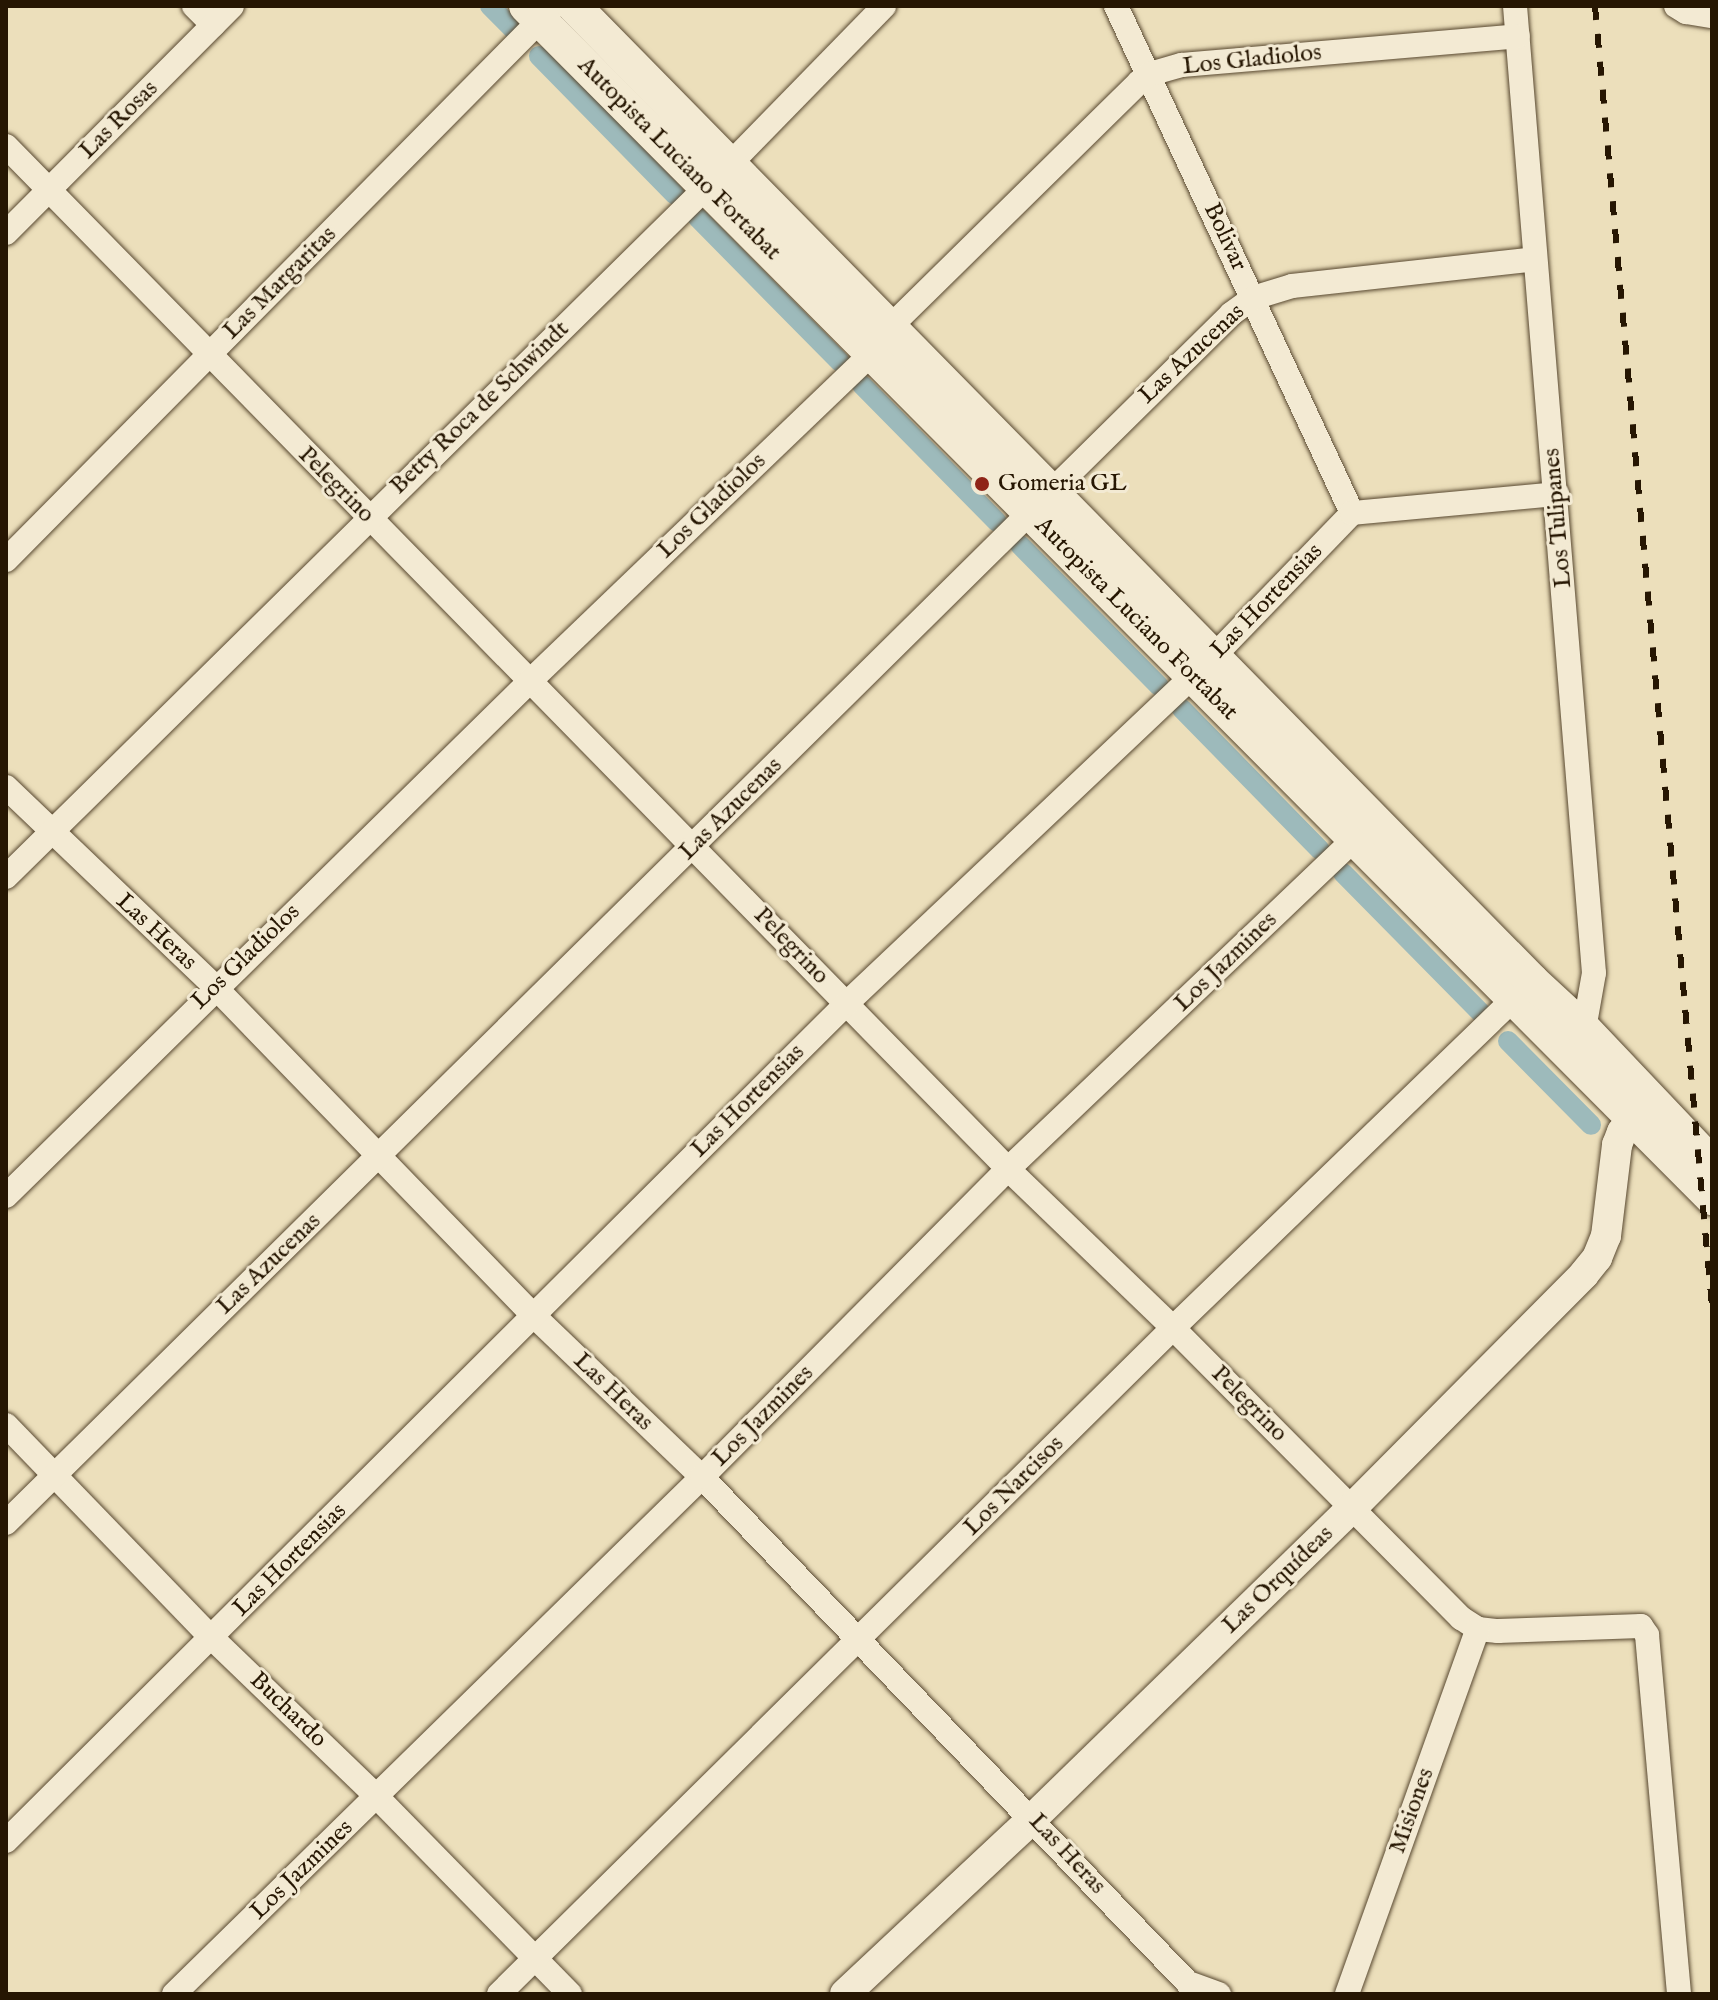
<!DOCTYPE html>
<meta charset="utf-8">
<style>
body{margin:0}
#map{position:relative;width:1718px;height:2000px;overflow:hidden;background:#ecdfbb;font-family:"IM FELL English",serif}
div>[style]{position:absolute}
.canal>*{height:20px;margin:-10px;padding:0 10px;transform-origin:10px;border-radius:10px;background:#9dbabb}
.roads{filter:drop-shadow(0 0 2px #584830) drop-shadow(0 0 2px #584830)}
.minor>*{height:24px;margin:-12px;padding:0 12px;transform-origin:12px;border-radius:12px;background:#f3ead3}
.tertiary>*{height:30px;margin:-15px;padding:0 15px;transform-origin:15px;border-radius:15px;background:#f3ead3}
.secondary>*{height:34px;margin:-17px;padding:0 17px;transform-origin:17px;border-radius:17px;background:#f3ead3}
.rail>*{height:6px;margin-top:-3px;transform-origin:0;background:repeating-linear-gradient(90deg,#261602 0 14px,transparent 0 28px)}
.dots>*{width:22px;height:22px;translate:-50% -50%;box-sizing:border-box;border:4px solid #f3ead3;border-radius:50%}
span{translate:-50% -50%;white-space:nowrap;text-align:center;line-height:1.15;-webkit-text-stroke:6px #f3ead3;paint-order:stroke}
.street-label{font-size:24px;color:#261602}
.poi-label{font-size:24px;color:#261602}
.left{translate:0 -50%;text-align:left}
.frame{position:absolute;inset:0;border:8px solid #261602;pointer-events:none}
</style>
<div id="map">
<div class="canal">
<div style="left:490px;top:6px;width:38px;rotate:45deg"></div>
<div style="left:539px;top:56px;width:194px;rotate:45.6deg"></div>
<div style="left:698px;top:218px;width:202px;rotate:45.4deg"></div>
<div style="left:862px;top:385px;width:192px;rotate:45.4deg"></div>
<div style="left:1020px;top:545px;width:198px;rotate:45.4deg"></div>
<div style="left:1182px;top:709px;width:197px;rotate:45.6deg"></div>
<div style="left:1343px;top:873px;width:204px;rotate:45.4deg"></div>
<div style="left:1508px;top:1041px;width:118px;rotate:45.3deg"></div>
</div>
<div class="roads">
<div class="minor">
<div style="left:194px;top:6px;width:27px;rotate:45deg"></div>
<div style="left:1116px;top:6px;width:559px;rotate:65.04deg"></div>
<div style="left:1515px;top:6px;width:970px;rotate:85.33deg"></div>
<div style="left:1594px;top:973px;width:57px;rotate:100.1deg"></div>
<div style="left:1676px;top:6px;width:12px;rotate:31deg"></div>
<div style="left:1686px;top:12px;width:26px;rotate:9deg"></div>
<div style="left:6px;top:146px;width:1432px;rotate:45.59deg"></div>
<div style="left:1008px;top:1169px;width:229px;rotate:43.9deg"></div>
<div style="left:1173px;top:1328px;width:409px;rotate:45.2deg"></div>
<div style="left:1461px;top:1618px;width:20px;rotate:33deg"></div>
<div style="left:1478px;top:1629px;width:20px;rotate:6deg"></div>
<div style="left:1498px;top:1631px;width:143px;rotate:-2deg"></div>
<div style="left:1641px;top:1626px;width:11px;rotate:56deg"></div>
<div style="left:1647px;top:1635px;width:360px;rotate:84.9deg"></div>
<div style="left:6px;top:233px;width:320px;rotate:-45.1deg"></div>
<div style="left:6px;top:560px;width:779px;rotate:-45.31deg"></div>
<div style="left:6px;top:787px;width:289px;rotate:43.7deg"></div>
<div style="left:215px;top:987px;width:458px;rotate:45.9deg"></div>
<div style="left:534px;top:1316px;width:233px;rotate:43.8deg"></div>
<div style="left:702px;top:1477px;width:702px;rotate:46.16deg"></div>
<div style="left:1188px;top:1983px;width:33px;rotate:20deg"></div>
<div style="left:6px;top:877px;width:1015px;rotate:-44.56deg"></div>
<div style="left:729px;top:165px;width:222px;rotate:-45.7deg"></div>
<div style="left:6px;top:1196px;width:733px;rotate:-44.5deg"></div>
<div style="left:529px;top:682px;width:477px;rotate:-43.8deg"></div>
<div style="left:873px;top:352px;width:30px;rotate:-56deg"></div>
<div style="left:890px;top:327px;width:349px;rotate:-44.5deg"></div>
<div style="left:1139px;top:82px;width:14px;rotate:-36deg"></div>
<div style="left:1150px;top:74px;width:33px;rotate:-16deg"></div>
<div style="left:1182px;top:65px;width:337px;rotate:-4.9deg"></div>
<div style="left:6px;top:1425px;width:296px;rotate:46deg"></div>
<div style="left:212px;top:1638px;width:229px;rotate:43.9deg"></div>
<div style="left:377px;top:1797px;width:276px;rotate:45.6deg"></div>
<div style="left:6px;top:1523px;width:1721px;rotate:-44.62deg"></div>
<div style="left:1231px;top:314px;width:27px;rotate:-36deg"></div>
<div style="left:1253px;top:298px;width:41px;rotate:-17.1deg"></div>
<div style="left:1292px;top:286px;width:244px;rotate:-6.3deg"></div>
<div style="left:6px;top:1841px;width:1187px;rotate:-44.9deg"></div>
<div style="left:847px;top:1003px;width:505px;rotate:-43.4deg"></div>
<div style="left:1214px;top:656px;width:199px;rotate:-46deg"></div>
<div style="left:1352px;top:513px;width:206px;rotate:-5.3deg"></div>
<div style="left:174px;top:1994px;width:739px;rotate:-44.4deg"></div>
<div style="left:702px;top:1477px;width:434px;rotate:-45.2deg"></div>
<div style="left:1008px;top:1169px;width:477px;rotate:-43.6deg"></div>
<div style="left:499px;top:1994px;width:948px;rotate:-44.66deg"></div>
<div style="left:1173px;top:1328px;width:489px;rotate:-44deg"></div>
<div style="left:1347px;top:1994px;width:388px;rotate:-70.3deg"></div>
</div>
<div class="tertiary">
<div style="left:845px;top:1994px;width:258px;rotate:-43.1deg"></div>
<div style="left:1033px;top:1818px;width:446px;rotate:-44.2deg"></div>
<div style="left:1353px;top:1507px;width:328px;rotate:-45.2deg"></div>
<div style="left:1584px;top:1274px;width:21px;rotate:-51deg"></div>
<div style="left:1597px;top:1258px;width:24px;rotate:-68deg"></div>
<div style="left:1606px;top:1236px;width:92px;rotate:-83.1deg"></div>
<div style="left:1617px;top:1145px;width:14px;rotate:-69deg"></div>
<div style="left:1622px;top:1132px;width:17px;rotate:-45deg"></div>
</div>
<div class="secondary">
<div style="left:526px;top:6px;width:1682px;rotate:45.14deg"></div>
<div style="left:574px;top:6px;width:1367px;rotate:45.5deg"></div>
<div style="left:1532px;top:981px;width:71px;rotate:42.7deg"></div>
<div style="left:1584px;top:1029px;width:186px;rotate:46.5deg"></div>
</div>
</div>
<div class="rail">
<div style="left:1595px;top:6px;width:1306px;rotate:84.86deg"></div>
</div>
<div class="dots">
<div style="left:982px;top:484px;background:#8f2418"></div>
</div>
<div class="street-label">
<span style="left:1252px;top:60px;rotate:-6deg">Los Gladiolos</span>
<span style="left:119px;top:120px;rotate:-45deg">Las Rosas</span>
<span style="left:679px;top:159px;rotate:45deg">Autopista Luciano Fortabat</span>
<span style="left:1225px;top:237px;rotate:65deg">Bolivar</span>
<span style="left:280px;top:283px;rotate:-45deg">Las Margaritas</span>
<span style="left:1192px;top:354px;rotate:-43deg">Las Azucenas</span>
<span style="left:480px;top:408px;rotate:-44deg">Betty Roca de Schwindt</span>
<span style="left:336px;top:485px;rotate:45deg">Pelegrino</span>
<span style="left:712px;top:506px;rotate:-44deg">Los Gladiolos</span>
<span style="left:1558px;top:518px;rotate:-95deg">Los Tulipanes</span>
<span style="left:1267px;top:601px;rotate:-46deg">Las Hortensias</span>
<span style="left:1136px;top:619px;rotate:45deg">Autopista Luciano Fortabat</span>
<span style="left:731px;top:809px;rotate:-45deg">Las Azucenas</span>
<span style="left:156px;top:932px;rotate:43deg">Las Heras</span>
<span style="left:791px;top:946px;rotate:46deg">Pelegrino</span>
<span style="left:246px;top:957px;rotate:-44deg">Los Gladiolos</span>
<span style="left:1226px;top:962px;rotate:-44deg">Los Jazmines</span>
<span style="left:748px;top:1101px;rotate:-45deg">Las Hortensias</span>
<span style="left:269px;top:1264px;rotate:-44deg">Las Azucenas</span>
<span style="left:613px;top:1392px;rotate:44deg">Las Heras</span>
<span style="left:1249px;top:1404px;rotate:45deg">Pelegrino</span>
<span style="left:763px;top:1416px;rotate:-45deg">Los Jazmines</span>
<span style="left:1014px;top:1486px;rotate:-45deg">Los Narcisos</span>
<span style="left:290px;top:1560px;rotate:-45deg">Las Hortensias</span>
<span style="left:1278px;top:1580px;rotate:-44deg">Las Orquídeas</span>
<span style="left:288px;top:1710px;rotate:44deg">Buchardo</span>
<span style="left:1412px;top:1811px;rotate:-70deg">Misiones</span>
<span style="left:1067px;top:1854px;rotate:47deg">Las Heras</span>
<span style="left:302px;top:1870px;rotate:-44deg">Los Jazmines</span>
</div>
<div class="poi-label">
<span class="left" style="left:998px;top:484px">Gomeria GL</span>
</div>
<div class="frame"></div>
</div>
